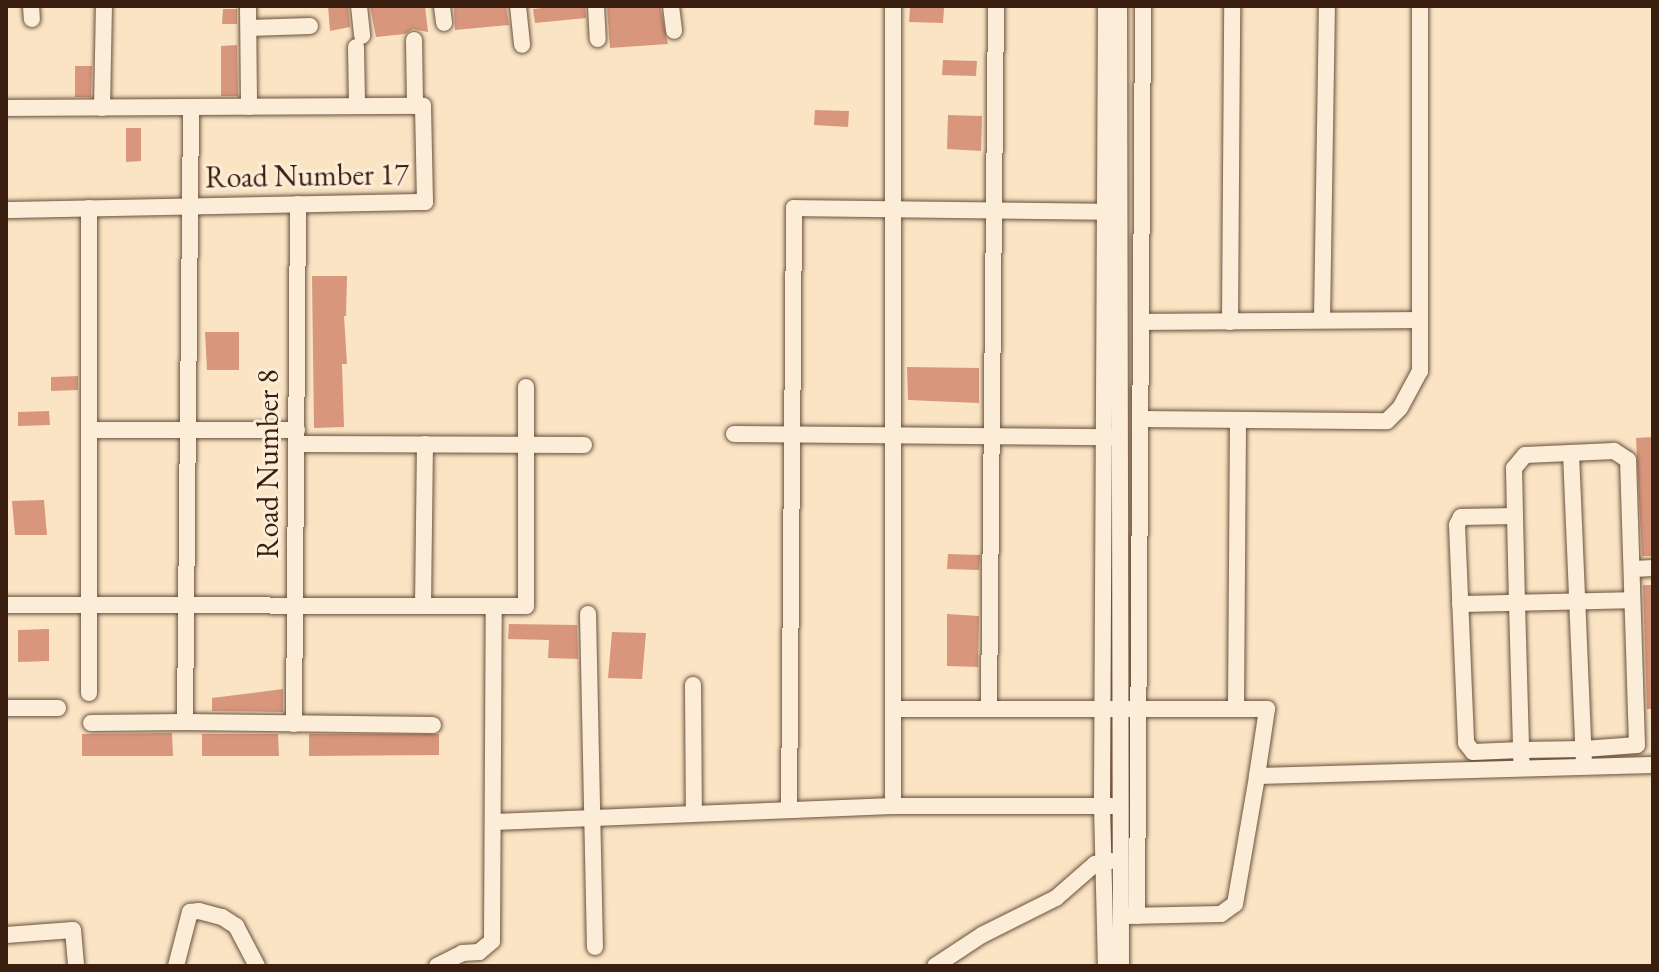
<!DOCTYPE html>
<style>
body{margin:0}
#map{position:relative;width:1659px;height:972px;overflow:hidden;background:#fae4c4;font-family:"EB Garamond",serif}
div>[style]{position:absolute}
.building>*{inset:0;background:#d8967c}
.roads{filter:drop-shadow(0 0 2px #6a503d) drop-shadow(0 0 2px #6a503d)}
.minor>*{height:16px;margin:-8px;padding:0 8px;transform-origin:8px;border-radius:8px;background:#fcedd9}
span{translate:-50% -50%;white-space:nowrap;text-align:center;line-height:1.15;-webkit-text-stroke:6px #fcedd9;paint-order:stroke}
.street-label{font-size:30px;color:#3a1e10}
.frame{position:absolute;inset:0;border:8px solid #3a1e10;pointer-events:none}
</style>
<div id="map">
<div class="building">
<div style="clip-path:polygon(328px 6px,348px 6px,350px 27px,330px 31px)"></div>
<div style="clip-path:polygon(370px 6px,425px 6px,428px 32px,413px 29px,405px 34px,376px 37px)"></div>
<div style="clip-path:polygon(454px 6px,506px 6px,509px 25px,455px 30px)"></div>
<div style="clip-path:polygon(561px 6px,585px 6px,586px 18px,535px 23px,533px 9px)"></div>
<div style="clip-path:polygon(607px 6px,660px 6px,668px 44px,610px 48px)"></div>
<div style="clip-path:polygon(910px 7px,944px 8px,943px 23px,909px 22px)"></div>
<div style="clip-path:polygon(223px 9px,237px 9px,237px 24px,222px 24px)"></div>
<div style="clip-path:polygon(237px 45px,238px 96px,221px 96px,221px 46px)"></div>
<div style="clip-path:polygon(943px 60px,977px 61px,976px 76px,942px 75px)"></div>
<div style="clip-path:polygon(75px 66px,92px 66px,91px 97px,75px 97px)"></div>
<div style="clip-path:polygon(815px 110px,849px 111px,848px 127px,814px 125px)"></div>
<div style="clip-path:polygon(948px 115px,982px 116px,981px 151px,947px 149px)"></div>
<div style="clip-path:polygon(126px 128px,141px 128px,141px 161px,126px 162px)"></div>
<div style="clip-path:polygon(312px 276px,347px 276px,346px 316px,344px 316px,347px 364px,342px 364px,344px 427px,314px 428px)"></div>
<div style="clip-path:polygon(205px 332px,239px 332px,239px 370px,207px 370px)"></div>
<div style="clip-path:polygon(907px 367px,979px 368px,979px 403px,908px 400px)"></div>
<div style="clip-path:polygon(78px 376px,78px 390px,51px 391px,51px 377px)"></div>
<div style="clip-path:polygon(49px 411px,50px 425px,18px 426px,18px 412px)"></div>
<div style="clip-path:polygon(1653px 437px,1653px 556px,1642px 556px,1636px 438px)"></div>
<div style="clip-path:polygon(44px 500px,47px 535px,15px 535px,12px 501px)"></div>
<div style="clip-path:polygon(948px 554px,980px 555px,979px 570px,947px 569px)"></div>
<div style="clip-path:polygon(1643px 585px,1653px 585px,1653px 709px,1647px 709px)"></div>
<div style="clip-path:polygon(947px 614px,979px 616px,978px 667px,947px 666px)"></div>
<div style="clip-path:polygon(509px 624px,577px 625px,578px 659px,548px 658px,549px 640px,508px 639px)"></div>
<div style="clip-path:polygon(49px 629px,49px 661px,18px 662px,18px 630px)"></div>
<div style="clip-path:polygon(612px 632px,646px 633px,642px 679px,608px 678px)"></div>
<div style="clip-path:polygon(283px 689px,283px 712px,212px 711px,212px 698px)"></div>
<div style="clip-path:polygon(172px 733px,173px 756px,82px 756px,82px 734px)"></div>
<div style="clip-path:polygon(202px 734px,278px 734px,279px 756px,202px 756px)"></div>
<div style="clip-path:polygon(309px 734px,439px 734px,439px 755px,309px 756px)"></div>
</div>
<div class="roads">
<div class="minor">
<div style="left:31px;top:6px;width:13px;rotate:86deg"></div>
<div style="left:248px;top:6px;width:101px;rotate:89.4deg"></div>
<div style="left:359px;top:6px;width:30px;rotate:84deg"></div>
<div style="left:442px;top:6px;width:17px;rotate:83deg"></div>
<div style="left:518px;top:6px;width:39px;rotate:84deg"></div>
<div style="left:596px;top:6px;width:33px;rotate:87deg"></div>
<div style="left:671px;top:6px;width:25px;rotate:83deg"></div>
<div style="left:893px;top:6px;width:800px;rotate:90deg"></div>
<div style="left:1106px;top:6px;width:800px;rotate:90.29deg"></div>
<div style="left:1102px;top:806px;width:160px;rotate:88.6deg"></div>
<div style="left:1119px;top:6px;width:960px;rotate:89.88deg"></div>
<div style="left:249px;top:28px;width:61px;rotate:-1.9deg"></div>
<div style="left:414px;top:40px;width:66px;rotate:89.1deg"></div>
<div style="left:356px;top:47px;width:59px;rotate:89deg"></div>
<div style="left:191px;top:107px;width:615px;rotate:90.56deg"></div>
<div style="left:185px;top:722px;width:248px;rotate:0.7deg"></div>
<div style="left:6px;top:108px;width:417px;rotate:-0.3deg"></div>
<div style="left:423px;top:106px;width:96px;rotate:88.8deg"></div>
<div style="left:425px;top:202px;width:419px;rotate:178.9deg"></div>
<div style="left:102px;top:108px;width:102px;rotate:-88.9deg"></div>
<div style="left:89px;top:208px;width:485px;rotate:90deg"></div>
<div style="left:1322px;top:320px;width:314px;rotate:-89.1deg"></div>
<div style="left:1141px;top:322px;width:276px;rotate:-0.4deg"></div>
<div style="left:1230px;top:322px;width:316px;rotate:-89.6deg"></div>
<div style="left:1141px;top:419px;width:246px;rotate:0.5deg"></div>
<div style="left:1387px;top:421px;width:18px;rotate:-45deg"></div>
<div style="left:1400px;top:408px;width:42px;rotate:-61.6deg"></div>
<div style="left:1420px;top:371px;width:365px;rotate:-90deg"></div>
<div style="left:89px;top:430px;width:208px"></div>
<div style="left:734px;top:434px;width:378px;rotate:0.5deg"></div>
<div style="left:296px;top:444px;width:288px;rotate:0.2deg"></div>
<div style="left:1571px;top:453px;width:306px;rotate:87.6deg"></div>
<div style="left:1515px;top:516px;width:54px;rotate:178.9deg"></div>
<div style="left:1461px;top:517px;width:9px;rotate:117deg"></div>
<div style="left:1457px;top:525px;width:218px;rotate:87.6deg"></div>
<div style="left:1466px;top:743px;width:11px;rotate:52deg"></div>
<div style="left:1473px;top:752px;width:48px;rotate:-2.4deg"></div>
<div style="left:1521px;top:750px;width:63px;rotate:-0.9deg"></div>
<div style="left:1584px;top:749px;width:53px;rotate:-4.3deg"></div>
<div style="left:1637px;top:745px;width:285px;rotate:-91.8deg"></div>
<div style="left:1628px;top:460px;width:17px;rotate:-147deg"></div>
<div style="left:1614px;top:451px;width:89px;rotate:177.4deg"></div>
<div style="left:1525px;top:455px;width:17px;rotate:130deg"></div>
<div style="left:1514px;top:468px;width:48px;rotate:88.8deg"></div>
<div style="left:1515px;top:516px;width:87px;rotate:88.7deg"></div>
<div style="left:1517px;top:603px;width:147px;rotate:88.4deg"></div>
<div style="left:1521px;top:750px;width:5px;rotate:90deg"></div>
<div style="left:1521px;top:755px;width:13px;rotate:86deg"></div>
<div style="left:1634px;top:569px;width:19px;rotate:-3deg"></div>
<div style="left:1460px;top:604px;width:172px;rotate:-1.3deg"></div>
<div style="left:6px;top:605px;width:520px;rotate:0.11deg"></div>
<div style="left:526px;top:606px;width:219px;rotate:-90deg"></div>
<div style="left:423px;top:606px;width:162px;rotate:-89.3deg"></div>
<div style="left:588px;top:614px;width:333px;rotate:88.8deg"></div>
<div style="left:693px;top:685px;width:128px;rotate:89.6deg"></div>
<div style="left:989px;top:707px;width:701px;rotate:-89.43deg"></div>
<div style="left:6px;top:708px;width:52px"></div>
<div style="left:1236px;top:708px;width:288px;rotate:-89.6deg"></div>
<div style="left:893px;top:709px;width:374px"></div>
<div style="left:1267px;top:709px;width:68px;rotate:98.5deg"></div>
<div style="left:91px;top:723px;width:94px;rotate:-0.6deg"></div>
<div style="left:294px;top:724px;width:520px;rotate:-89.56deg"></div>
<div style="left:789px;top:810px;width:602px;rotate:-89.52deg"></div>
<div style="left:794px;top:208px;width:320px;rotate:0.7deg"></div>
<div style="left:494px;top:822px;width:399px;rotate:-2.3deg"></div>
<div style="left:893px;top:806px;width:219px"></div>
<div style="left:1127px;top:916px;width:94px;rotate:-1.2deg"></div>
<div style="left:1221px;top:914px;width:17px;rotate:-36deg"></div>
<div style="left:1235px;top:904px;width:130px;rotate:-80.2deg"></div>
<div style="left:1257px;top:776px;width:396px;rotate:-1.6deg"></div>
<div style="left:1137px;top:916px;width:910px;rotate:-89.62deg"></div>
<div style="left:6px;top:935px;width:67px;rotate:-4.3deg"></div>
<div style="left:73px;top:930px;width:36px;rotate:85deg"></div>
<div style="left:176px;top:966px;width:56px;rotate:-75.5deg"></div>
<div style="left:190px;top:912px;width:9px;rotate:-6deg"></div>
<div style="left:199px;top:911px;width:24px;rotate:15deg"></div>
<div style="left:222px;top:917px;width:17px;rotate:33deg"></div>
<div style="left:236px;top:926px;width:45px;rotate:62.3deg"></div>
<div style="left:437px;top:966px;width:28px;rotate:-27deg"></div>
<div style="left:462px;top:953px;width:17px;rotate:-3deg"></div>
<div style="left:479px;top:952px;width:17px;rotate:-40deg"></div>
<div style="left:492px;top:941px;width:335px;rotate:-89.7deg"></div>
<div style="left:935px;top:966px;width:56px;rotate:-33.4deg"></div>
<div style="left:982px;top:935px;width:83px;rotate:-26.6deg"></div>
<div style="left:1056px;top:898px;width:52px;rotate:-41.1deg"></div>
<div style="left:1095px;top:864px;width:16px;rotate:-11deg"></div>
</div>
</div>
<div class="street-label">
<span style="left:307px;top:176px;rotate:-1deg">Road Number 17</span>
<span style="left:268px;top:464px;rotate:-90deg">Road Number 8</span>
</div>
<div class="frame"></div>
</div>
